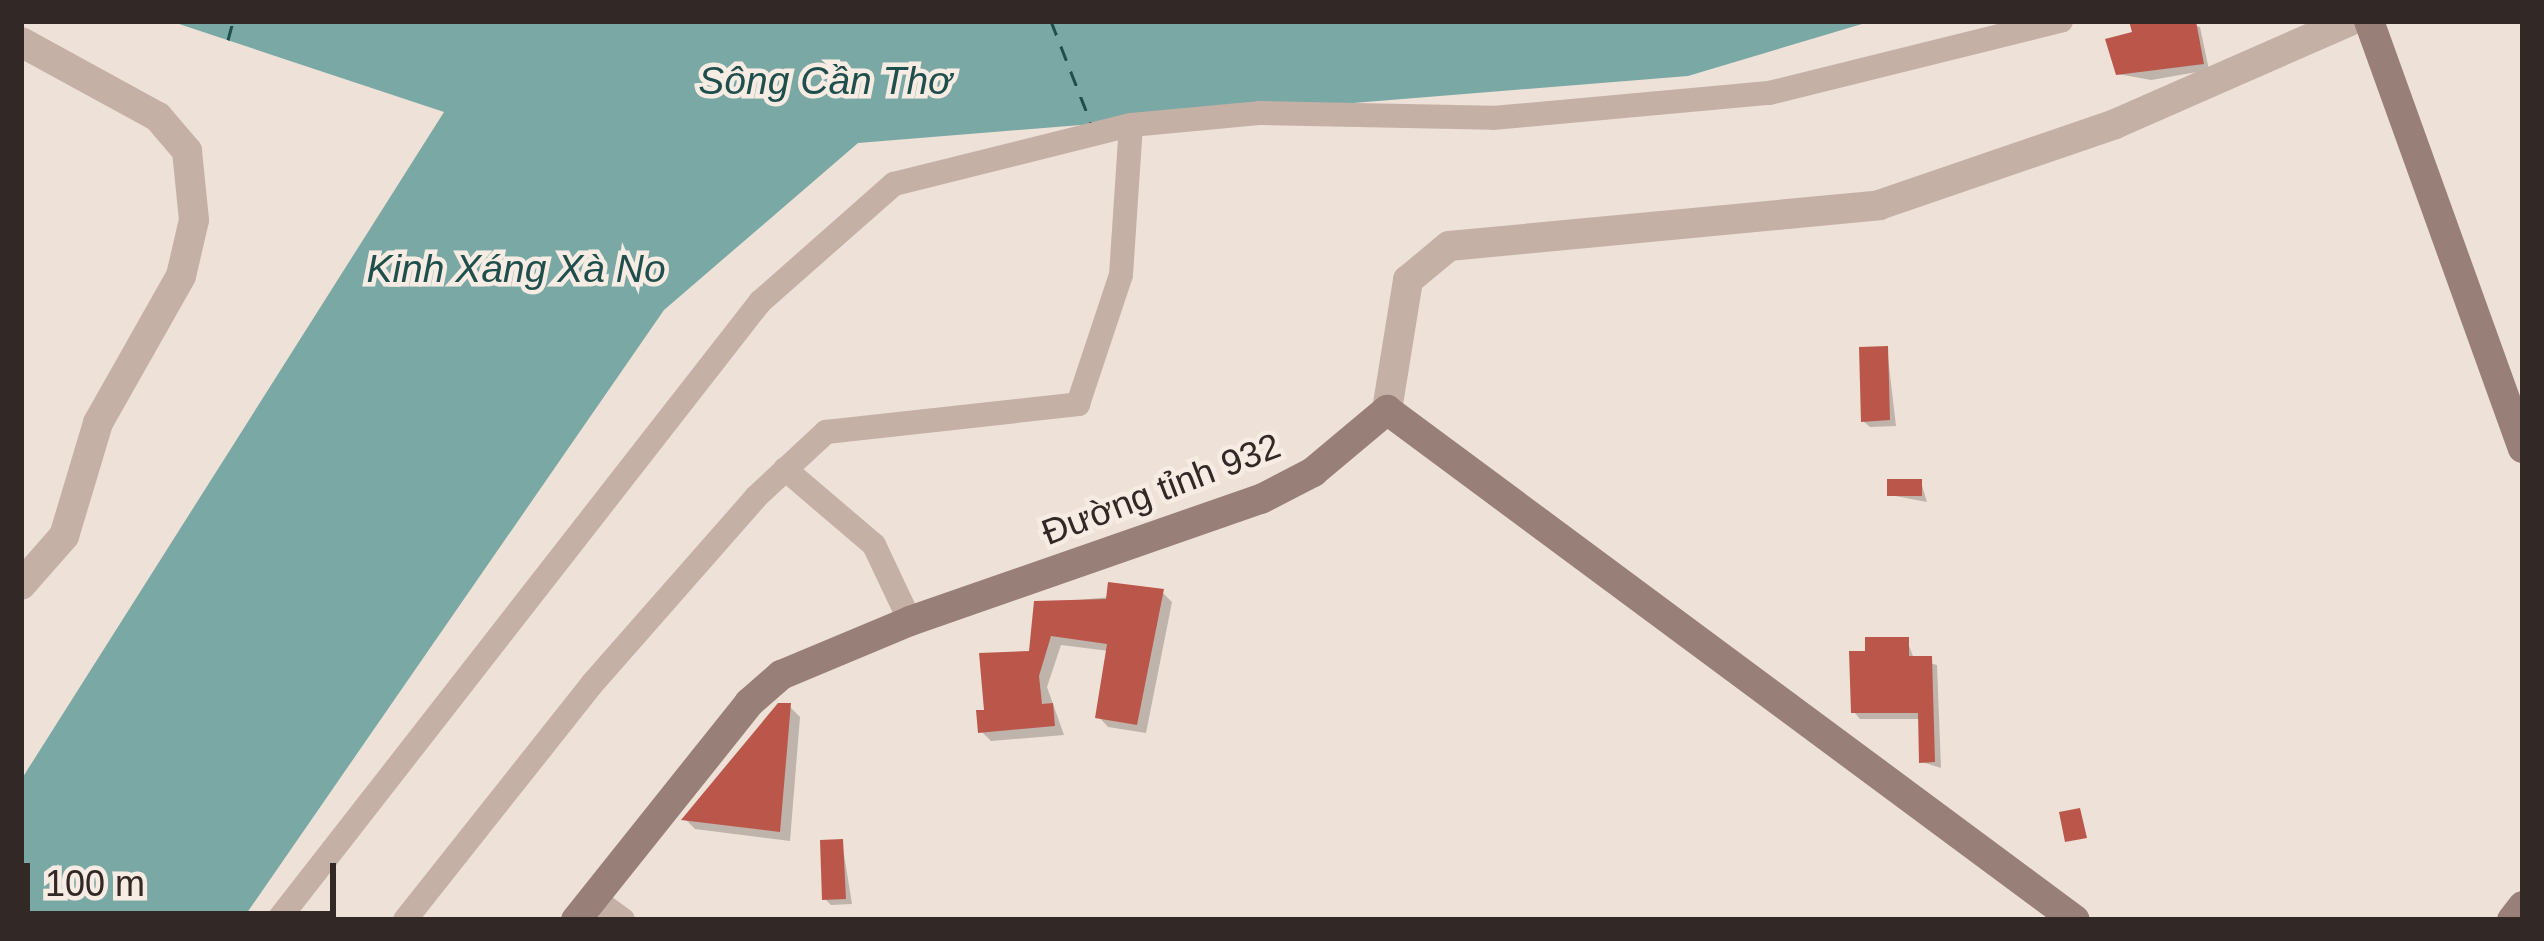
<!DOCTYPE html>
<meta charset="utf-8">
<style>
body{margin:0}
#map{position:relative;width:2544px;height:941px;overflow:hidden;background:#eee1d8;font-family:Arial,sans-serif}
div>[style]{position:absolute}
.water>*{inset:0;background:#7aa8a5}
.shadow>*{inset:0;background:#0003}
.ferry>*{height:3px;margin-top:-1.5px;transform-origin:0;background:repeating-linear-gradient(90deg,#1f4f4c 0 15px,transparent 0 27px)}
.building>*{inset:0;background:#bb574a}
.minor>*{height:24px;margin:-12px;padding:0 12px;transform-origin:12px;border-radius:12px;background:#c5b0a6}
.tertiary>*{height:30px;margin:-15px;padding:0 15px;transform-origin:15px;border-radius:15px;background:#c5b0a6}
.secondary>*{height:30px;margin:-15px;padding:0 15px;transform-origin:15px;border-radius:15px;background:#987f77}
span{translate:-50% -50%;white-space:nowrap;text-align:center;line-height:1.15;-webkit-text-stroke:9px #f7ece4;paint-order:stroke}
.street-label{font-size:36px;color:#322826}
.water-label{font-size:39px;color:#1f4f4c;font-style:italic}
.frame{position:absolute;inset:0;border:24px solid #322826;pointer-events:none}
.scale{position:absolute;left:24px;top:863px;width:312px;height:54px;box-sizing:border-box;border:6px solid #322826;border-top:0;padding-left:15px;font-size:36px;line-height:42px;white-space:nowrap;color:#322826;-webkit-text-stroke:9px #f7ece4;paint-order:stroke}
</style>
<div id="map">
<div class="water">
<div style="clip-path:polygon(170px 21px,1872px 21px,1688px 76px,858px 143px,664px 310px,242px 920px,21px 920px,21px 780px,444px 112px)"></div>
</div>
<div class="shadow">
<div style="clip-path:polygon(2179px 21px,2200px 27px,2209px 70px,2151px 80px,2118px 74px)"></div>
<div style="clip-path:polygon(1887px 349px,1896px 426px,1870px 427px,1863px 421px)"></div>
<div style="clip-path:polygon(1921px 482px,1927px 502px,1890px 495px)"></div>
<div style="clip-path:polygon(1162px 592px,1172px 602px,1146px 733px,1108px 727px,1099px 717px,1109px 651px,1061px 645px,1047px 687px,1064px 735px,991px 741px,981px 731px,1031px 653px,1037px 604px)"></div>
<div style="clip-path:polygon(1907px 640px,1914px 659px,1937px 665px,1941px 768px,1922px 762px,1921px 719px,1860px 719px,1854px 712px)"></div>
<div style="clip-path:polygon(790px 707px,800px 717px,790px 841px,695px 829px,685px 819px)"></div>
<div style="clip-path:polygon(842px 842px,852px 904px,831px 905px,825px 899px)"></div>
</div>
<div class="ferry">
<div style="left:1051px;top:21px;width:110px;rotate:68.6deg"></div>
<div style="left:228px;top:40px;width:20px;rotate:-75deg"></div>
</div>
<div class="building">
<div style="clip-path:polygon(2129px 21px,2196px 21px,2204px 64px,2116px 75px,2105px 39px,2132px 32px)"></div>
<div style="clip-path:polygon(1888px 346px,1890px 420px,1861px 422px,1859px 347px)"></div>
<div style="clip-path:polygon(1887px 479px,1922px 479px,1922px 496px,1887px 496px)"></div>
<div style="clip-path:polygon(1108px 582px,1164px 589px,1137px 725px,1095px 718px,1107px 644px,1051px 636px,1039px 676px,1042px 704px,1053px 703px,1055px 726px,978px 733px,976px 710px,984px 710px,979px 653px,1029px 651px,1034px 601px,1106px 599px)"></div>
<div style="clip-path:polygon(1865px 637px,1909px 637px,1909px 656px,1932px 656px,1935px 762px,1919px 763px,1918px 713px,1851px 713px,1849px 651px,1865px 651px)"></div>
<div style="clip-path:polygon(778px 703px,791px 703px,780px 832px,681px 820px)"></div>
<div style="clip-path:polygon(2080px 808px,2087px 838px,2065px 842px,2059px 812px)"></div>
<div style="clip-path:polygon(843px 839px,846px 899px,822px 900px,820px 840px)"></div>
</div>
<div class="minor">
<div style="left:785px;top:469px;width:117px;rotate:40.5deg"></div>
<div style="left:874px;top:545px;width:84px;rotate:64.7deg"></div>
<div style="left:593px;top:898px;width:37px;rotate:36deg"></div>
<div style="left:278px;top:920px;width:784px;rotate:-52.05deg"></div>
<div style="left:760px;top:302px;width:179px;rotate:-41.4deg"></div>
<div style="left:894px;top:184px;width:244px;rotate:-14deg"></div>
<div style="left:1131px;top:125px;width:131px;rotate:-5.3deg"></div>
<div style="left:1261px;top:113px;width:232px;rotate:1.2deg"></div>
<div style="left:1493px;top:118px;width:277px;rotate:-5.2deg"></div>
<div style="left:1769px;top:93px;width:301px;rotate:-13.9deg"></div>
<div style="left:405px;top:920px;width:301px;rotate:-51.6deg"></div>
<div style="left:592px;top:684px;width:249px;rotate:-48.7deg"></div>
<div style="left:756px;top:497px;width:96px;rotate:-42.9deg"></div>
<div style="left:826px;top:432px;width:254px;rotate:-6.3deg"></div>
<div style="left:1078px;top:404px;width:136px;rotate:-71.6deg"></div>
<div style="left:1121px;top:275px;width:150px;rotate:-86.2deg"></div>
</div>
<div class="tertiary">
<div style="left:21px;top:42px;width:156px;rotate:28.7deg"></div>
<div style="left:158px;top:117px;width:45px;rotate:49.5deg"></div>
<div style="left:187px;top:151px;width:69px;rotate:84.2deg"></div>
<div style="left:194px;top:220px;width:57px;rotate:103.1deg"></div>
<div style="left:181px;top:276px;width:169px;rotate:119.5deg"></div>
<div style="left:98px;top:423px;width:118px;rotate:106.7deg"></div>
<div style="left:64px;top:536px;width:65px;rotate:131.3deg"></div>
<div style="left:1387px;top:410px;width:132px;rotate:-80.8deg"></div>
<div style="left:1408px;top:280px;width:53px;rotate:-39.7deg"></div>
<div style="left:1449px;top:246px;width:432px;rotate:-5.4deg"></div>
<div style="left:1879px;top:205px;width:250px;rotate:-18.9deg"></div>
<div style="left:2115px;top:124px;width:257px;rotate:-23.7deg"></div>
</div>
<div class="secondary">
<div style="left:2369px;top:21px;width:454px;rotate:70.2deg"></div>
<div style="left:576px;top:920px;width:278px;rotate:-51.4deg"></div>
<div style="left:749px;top:703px;width:43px;rotate:-41.2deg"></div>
<div style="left:781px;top:675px;width:140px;rotate:-22.7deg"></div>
<div style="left:910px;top:621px;width:372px;rotate:-19.2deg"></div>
<div style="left:1261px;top:499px;width:59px;rotate:-27.4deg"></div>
<div style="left:1313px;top:472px;width:97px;rotate:-40deg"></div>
<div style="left:1387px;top:410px;width:856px;rotate:36.55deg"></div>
<div style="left:2512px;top:920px;width:18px;rotate:-52deg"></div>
</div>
<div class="street-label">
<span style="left:1161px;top:489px;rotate:-21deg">Đường tỉnh 932</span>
</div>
<div class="water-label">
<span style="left:825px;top:81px">Sông Cần Thơ</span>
<span style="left:516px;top:269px">Kinh Xáng Xà No</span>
</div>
<div class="frame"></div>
<div class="scale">100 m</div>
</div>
